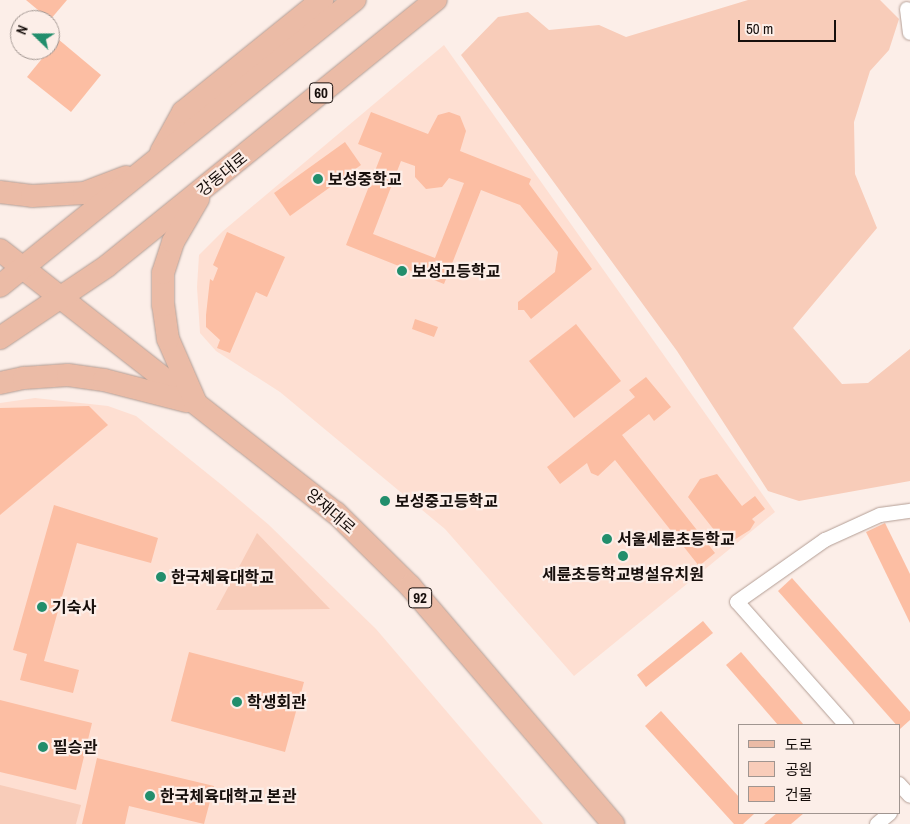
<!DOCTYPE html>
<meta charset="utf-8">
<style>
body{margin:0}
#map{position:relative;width:910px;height:824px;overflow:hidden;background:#fceee8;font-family:"Archivo Narrow","Noto Sans KR",sans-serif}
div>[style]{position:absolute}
.built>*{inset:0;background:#fedfd2}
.green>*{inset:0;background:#f8ccb9}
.building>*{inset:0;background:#fcbea3}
.roads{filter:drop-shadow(0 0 1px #b39e95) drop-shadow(0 0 1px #b39e95)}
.minor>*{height:14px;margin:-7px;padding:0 7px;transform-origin:7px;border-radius:7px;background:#fff}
.primary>*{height:22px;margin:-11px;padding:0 11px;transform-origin:11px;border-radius:11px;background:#ebbba6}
.dots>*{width:14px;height:14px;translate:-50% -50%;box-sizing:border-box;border:2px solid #fceee8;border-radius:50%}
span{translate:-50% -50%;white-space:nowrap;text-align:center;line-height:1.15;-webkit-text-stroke:4.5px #fceee8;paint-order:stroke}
.shield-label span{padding:1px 4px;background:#fceee8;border:1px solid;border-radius:4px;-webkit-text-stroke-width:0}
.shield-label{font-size:15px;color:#170f0c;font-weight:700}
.street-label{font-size:16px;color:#170f0c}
.poi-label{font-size:16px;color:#170f0c;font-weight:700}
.left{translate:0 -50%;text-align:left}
.legend{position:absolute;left:738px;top:724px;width:162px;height:90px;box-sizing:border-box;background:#fceee8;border:1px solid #a09590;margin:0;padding:6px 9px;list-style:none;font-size:15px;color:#170f0c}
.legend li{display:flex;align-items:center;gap:10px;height:25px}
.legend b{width:25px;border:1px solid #a09590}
.north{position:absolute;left:10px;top:10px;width:50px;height:50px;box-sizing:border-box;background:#fceee8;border:1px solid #a09590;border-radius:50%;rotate:292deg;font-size:14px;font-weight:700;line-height:20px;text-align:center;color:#170f0c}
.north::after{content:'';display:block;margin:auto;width:18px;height:22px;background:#228e6c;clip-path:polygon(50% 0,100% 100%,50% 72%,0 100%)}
.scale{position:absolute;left:738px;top:20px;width:98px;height:22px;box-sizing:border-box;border:2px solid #170f0c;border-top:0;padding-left:6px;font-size:15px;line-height:18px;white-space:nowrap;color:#170f0c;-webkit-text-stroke:4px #fceee8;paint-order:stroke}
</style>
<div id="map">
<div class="built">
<div style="clip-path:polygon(444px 45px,775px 512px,574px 676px,445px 529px,280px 392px,216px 351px,200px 333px,197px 287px,199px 255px,223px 231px)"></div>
<div style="clip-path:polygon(35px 398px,108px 406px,136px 416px,223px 486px,269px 525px,376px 629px,543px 824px,0 824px,0 403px)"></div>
</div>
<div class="green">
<div style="clip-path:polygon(748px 0,880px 0,899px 19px,889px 50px,870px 71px,854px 122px,855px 174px,877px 228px,793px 328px,842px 384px,868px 383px,910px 349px,910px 481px,799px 501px,768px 491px,677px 351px,461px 55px,498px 17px,528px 12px,549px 30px,599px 25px,626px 37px)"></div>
<div style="clip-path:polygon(257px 533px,330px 609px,216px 610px)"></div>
<div style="clip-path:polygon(0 785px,81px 805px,76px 824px,0 824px)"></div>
</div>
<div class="building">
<div style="clip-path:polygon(26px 0,67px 0,50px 20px)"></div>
<div style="clip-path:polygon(58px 39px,101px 75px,71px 112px,27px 77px)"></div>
<div style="clip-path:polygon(evenodd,371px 112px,428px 134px,438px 115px,449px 112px,460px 116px,466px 131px,460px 151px,531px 179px,529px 184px,592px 269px,531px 319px,524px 310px,518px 310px,518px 302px,555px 272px,558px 252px,520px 205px,481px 190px,444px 284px,346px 245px,382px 153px,358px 144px,371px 112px,401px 161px,415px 166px,415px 177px,426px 189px,442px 187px,449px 178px,464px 183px,435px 258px,373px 234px,401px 161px)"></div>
<div style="clip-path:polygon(345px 142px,361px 165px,290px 216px,274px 193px)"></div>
<div style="clip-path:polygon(227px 232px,285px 257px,267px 297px,256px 292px,230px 353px,217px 348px,220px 340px,206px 327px,206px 315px,210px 279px,213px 281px,218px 268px,213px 265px)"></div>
<div style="clip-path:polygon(415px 319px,438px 327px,434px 337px,412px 329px)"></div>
<div style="clip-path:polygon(576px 324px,621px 381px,574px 418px,529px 361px)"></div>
<div style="clip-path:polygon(646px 377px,671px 407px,654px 421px,649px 414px,622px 435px,715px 553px,699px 566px,615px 460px,598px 476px,591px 473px,587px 463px,560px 484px,547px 467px,635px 397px,629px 390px)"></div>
<div style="clip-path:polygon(89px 406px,108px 425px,0 515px,0 408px)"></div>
<div style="clip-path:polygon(717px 474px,742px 506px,755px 496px,765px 509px,752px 519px,755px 522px,750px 530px,726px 545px,688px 497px,700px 479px)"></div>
<div style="clip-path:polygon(54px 505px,158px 538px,151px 563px,77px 543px,44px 661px,79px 670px,73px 693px,20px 680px,27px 654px,13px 650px)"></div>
<div style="clip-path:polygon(885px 523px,910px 574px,910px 623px,866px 532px)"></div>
<div style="clip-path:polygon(792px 578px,910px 712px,910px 720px,900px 729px,778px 591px)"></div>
<div style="clip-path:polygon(703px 621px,713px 633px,646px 687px,637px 675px)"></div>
<div style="clip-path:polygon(189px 652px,304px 682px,285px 752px,171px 721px)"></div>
<div style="clip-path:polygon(741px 652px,804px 725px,778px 725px,726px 665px)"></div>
<div style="clip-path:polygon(0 700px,92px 723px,76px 790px,0 772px)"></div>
<div style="clip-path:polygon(661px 711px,739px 797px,739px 813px,754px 814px,743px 824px,734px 824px,645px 726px)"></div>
<div style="clip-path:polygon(97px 758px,214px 786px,204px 824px,129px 806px,125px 824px,82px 824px)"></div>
<div style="clip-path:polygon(777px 813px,804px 813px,791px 824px,764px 824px)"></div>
</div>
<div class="roads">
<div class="minor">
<div style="left:907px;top:9px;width:24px;rotate:83deg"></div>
<div style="left:846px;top:725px;width:164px;rotate:-131.5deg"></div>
<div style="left:737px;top:602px;width:108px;rotate:-35.2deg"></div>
<div style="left:825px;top:540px;width:60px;rotate:-24.4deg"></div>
<div style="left:880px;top:515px;width:30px;rotate:-8deg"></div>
<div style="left:899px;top:784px;width:16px;rotate:47deg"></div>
<div style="left:877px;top:824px;width:17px;rotate:-40deg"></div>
</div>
<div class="primary">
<div style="left:161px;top:152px;width:46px;rotate:-61.2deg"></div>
<div style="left:183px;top:112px;width:179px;rotate:-38.9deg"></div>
<div style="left:0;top:192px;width:32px;rotate:7deg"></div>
<div style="left:32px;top:196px;width:52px;rotate:-3.3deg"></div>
<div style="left:84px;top:193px;width:45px;rotate:-20.9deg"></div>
<div style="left:0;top:250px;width:427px;rotate:38.1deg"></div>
<div style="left:336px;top:513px;width:104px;rotate:44.6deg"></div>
<div style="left:410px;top:586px;width:313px;rotate:49.5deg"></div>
<div style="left:0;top:286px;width:456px;rotate:-38.9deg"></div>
<div style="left:0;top:338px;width:129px;rotate:-33.9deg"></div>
<div style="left:107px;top:266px;width:423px;rotate:-39deg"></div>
<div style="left:0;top:383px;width:25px;rotate:-12deg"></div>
<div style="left:24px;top:378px;width:44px;rotate:-3.9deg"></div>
<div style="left:68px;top:375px;width:36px;rotate:8deg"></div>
<div style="left:104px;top:380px;width:85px;rotate:14.4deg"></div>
<div style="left:195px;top:401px;width:68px;rotate:-113.5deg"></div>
<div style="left:168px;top:339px;width:34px;rotate:-98deg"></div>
<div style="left:163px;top:305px;width:32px;rotate:-90deg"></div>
<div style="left:163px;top:273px;width:33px;rotate:-72deg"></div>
<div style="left:173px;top:242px;width:50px;rotate:-59.8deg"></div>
</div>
</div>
<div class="dots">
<div style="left:318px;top:179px;background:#228e6c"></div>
<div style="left:402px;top:271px;background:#228e6c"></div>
<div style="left:385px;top:501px;background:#228e6c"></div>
<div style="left:607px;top:539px;background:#228e6c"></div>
<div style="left:623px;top:556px;background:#228e6c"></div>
<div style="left:161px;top:577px;background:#228e6c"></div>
<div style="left:42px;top:607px;background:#228e6c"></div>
<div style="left:237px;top:702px;background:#228e6c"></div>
<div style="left:43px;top:747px;background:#228e6c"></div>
<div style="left:150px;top:796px;background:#228e6c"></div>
</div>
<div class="shield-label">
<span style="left:321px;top:93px">60</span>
<span style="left:420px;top:598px">92</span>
</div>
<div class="street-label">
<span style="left:222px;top:174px;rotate:-39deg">강동대로</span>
<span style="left:331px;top:511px;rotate:41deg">양재대로</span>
</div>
<div class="poi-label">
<span class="left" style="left:328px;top:179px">보성중학교</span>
<span class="left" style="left:412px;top:271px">보성고등학교</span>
<span class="left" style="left:395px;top:501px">보성중고등학교</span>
<span class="left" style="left:617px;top:539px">서울세륜초등학교</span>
<span style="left:623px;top:574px">세륜초등학교병설유치원</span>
<span class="left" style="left:171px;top:577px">한국체육대학교</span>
<span class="left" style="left:52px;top:607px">기숙사</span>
<span class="left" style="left:247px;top:702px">학생회관</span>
<span class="left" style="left:53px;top:747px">필승관</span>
<span class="left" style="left:160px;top:796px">한국체육대학교 본관</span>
</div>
<ul class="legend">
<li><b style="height:6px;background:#ebbba6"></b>도로</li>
<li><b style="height:14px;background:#f8ccb9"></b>공원</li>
<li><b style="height:14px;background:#fcbea3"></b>건물</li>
</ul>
<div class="north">N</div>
<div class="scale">50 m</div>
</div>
